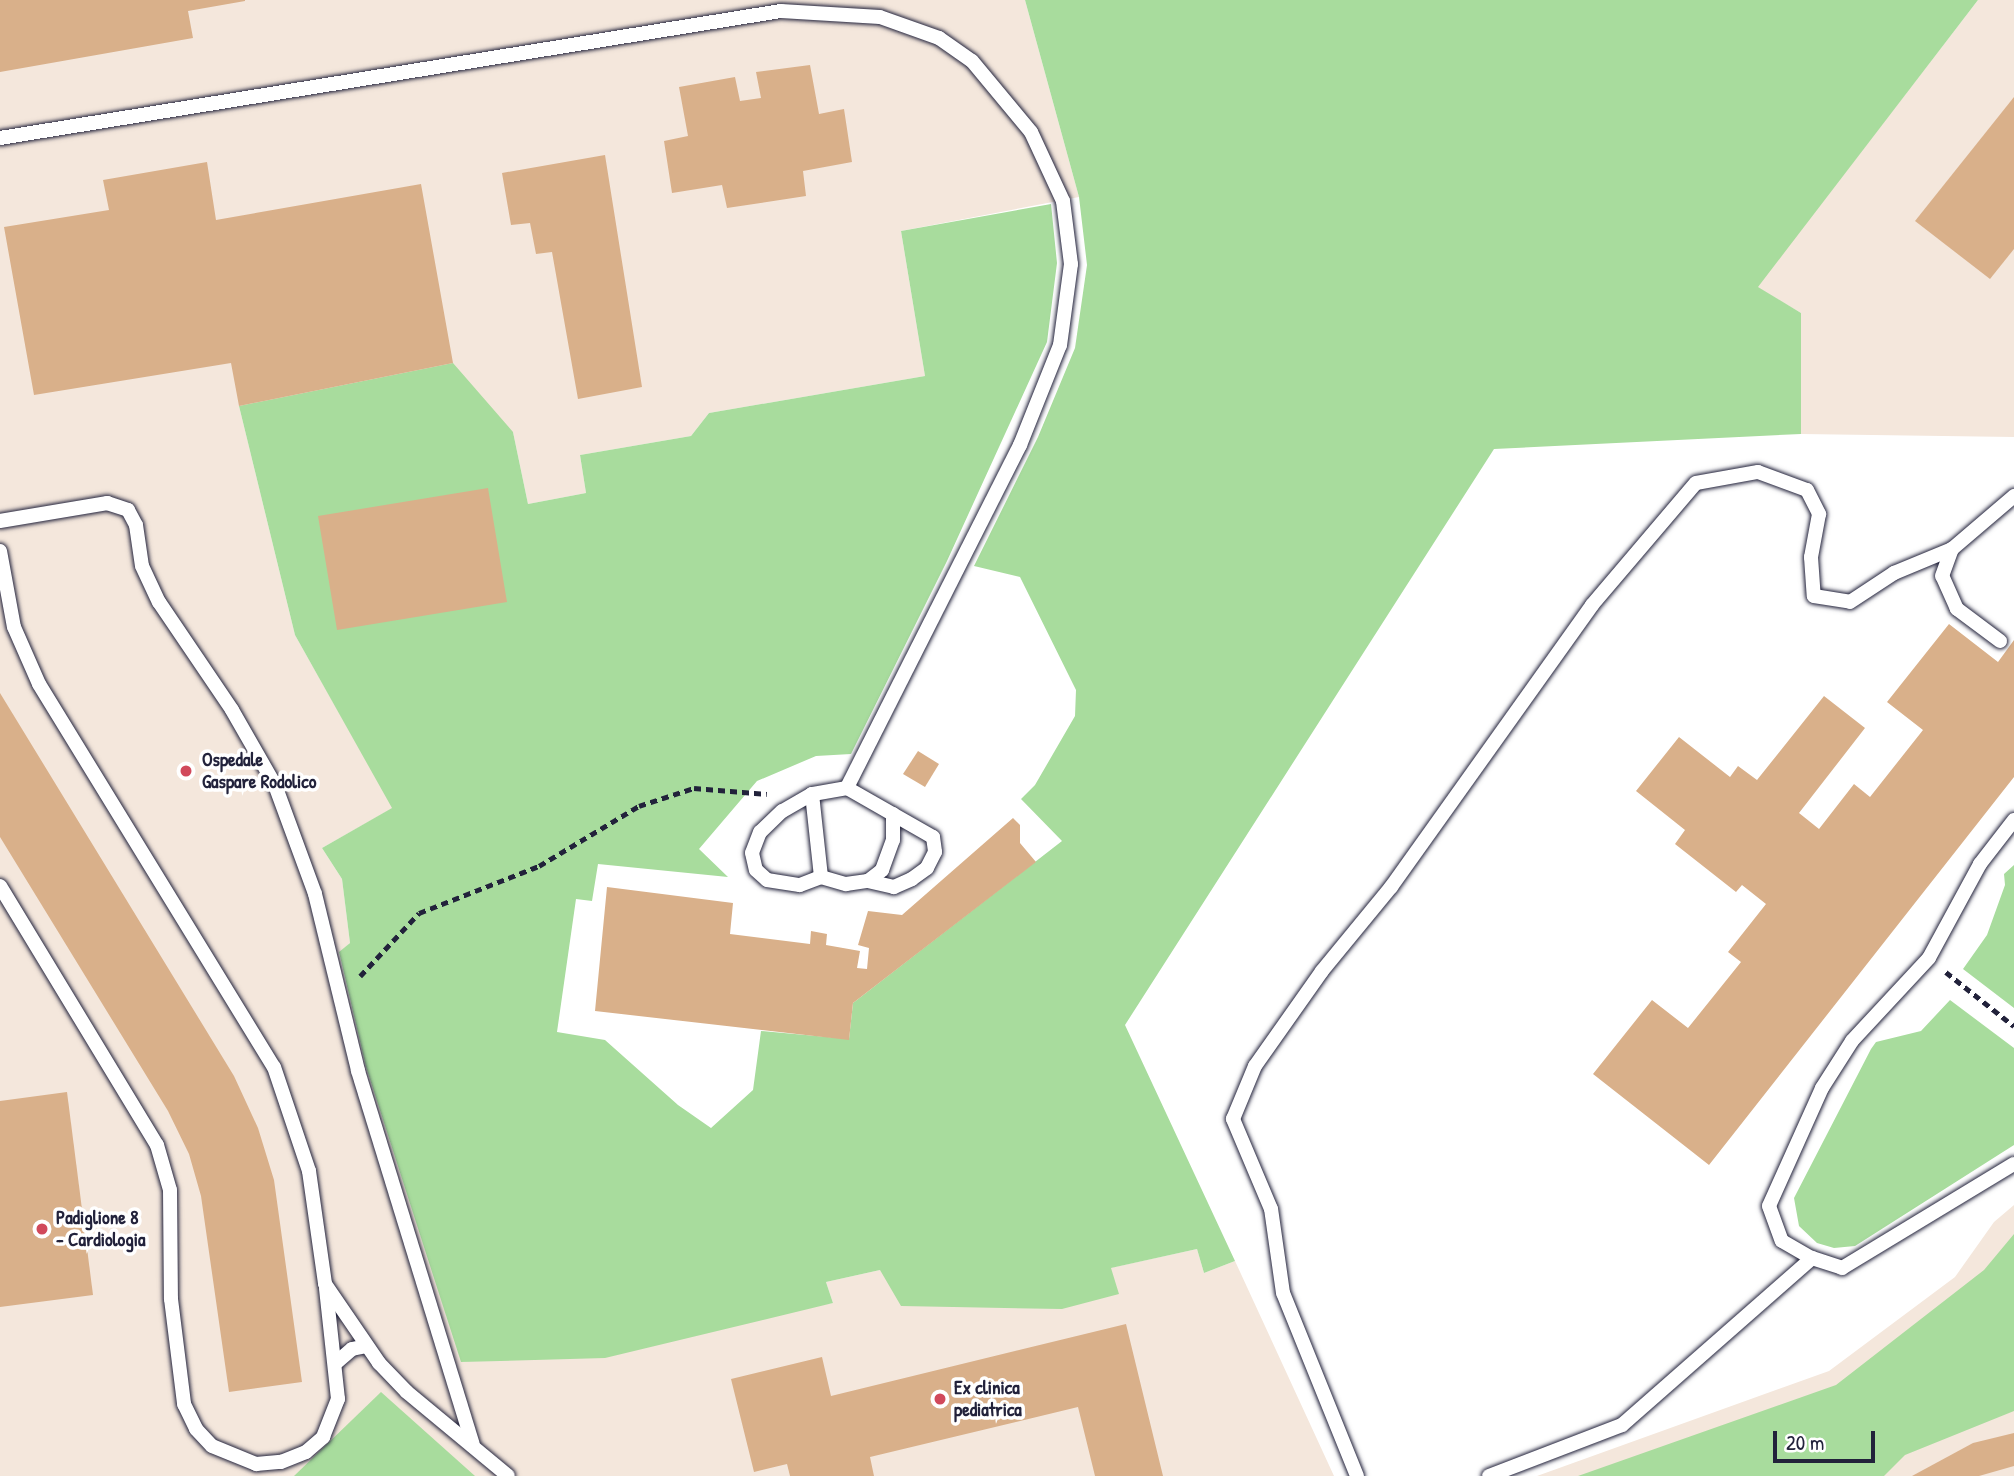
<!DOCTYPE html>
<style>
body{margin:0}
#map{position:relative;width:2014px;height:1476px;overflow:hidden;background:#fff;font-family:"Patrick Hand",sans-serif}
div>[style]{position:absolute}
.built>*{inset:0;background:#f4e7dc}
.green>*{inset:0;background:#a8dc9d}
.building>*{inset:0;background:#d9b08a}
.path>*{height:4.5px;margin-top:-2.25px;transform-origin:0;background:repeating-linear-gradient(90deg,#22223b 0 7px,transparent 0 12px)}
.roads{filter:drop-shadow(0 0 2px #22223b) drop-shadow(0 0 2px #22223b)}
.service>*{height:14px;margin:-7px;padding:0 7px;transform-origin:7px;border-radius:7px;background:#fff}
.dots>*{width:19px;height:19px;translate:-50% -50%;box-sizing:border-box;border:4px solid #fff;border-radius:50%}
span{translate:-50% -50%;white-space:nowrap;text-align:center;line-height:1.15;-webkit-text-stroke:7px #fff;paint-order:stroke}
.poi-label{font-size:19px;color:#22223b;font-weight:700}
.left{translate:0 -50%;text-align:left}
.scale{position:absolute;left:1773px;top:1431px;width:102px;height:32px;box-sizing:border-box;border:4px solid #22223b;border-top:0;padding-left:9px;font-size:21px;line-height:24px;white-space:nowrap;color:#22223b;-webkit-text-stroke:5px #fff;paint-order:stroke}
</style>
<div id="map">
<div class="built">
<div style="clip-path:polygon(0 0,1025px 0,1079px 197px,901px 231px,925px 376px,709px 413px,691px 436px,580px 455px,586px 493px,528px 504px,513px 432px,239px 406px,295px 635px,393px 808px,322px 848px,342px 879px,350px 943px,339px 953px,366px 1067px,462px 1362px,833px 1303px,826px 1282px,880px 1270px,1110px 1268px,1197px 1249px,1204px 1273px,1235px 1261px,1334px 1476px,0 1476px)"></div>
<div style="clip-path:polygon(1978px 0,2014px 0,2014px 437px,1801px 434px,1801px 313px,1757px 287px)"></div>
<div style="clip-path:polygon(2014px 1205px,2014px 1476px,1537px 1476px,1829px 1371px,1955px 1277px,1994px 1222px)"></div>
</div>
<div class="green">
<div style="clip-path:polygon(1025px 0,1978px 0,1758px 287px,1801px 313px,1801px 434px,1494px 449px,1125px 1025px,1235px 1261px,1204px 1273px,1197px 1249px,1111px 1268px,1119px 1294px,1062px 1309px,901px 1306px,880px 1270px,826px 1282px,833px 1303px,605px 1358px,461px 1362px,366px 1067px,339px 952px,350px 943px,342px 879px,322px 848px,392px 808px,295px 635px,239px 406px,453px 363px,513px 432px,528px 504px,586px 493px,580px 455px,691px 436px,709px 413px,925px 376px,901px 231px,1051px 204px,1057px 263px,1047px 342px,947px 561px,851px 754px,816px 756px,757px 781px,699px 849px,728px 877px,598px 864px,592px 901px,576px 899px,557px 1032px,605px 1040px,678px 1105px,711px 1128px,753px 1090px,761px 1031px,849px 1039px,853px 1003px,1062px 841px,1021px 799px,1035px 785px,1075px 716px,1076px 690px,1020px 577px,974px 566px,1038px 437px,1075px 348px,1087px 265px,1079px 197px)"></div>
<div style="clip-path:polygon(2014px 865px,2014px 1008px,1963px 969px,1987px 935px,2005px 885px,2004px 874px)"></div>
<div style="clip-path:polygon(1950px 1000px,2014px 1048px,2014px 1145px,1855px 1246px,1834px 1248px,1817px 1243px,1799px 1226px,1794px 1198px,1871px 1049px,1876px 1042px,1921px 1031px)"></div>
<div style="clip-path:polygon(2014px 1234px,2014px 1411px,1905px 1455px,1884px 1476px,1578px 1476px,1836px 1385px,1984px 1270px)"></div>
<div style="clip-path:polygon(381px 1392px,475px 1476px,294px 1476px)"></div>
</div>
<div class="building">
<div style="clip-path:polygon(0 0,245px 0,245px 1px,188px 11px,193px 38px,0 72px)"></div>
<div style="clip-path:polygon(810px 65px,819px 114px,844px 109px,852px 162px,803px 171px,806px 196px,727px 208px,722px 185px,672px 193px,664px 141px,688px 136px,679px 87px,735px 77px,740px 101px,761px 98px,756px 72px)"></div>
<div style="clip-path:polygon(2014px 97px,2014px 249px,1990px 279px,1915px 221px)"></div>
<div style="clip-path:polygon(605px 155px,642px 387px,578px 399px,552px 252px,536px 254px,530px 223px,511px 225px,502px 173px)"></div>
<div style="clip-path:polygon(207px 162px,216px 220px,421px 184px,453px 363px,239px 406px,231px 363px,34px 395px,4px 227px,109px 210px,103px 180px)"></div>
<div style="clip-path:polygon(488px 488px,507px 602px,337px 630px,318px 516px)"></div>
<div style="clip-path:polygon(1949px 624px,1998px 662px,2014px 640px,2014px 777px,1709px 1165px,1593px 1074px,1652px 1000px,1688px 1028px,1741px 962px,1728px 952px,1766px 904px,1742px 885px,1736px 892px,1675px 844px,1685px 830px,1636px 791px,1679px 737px,1730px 777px,1738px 766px,1757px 780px,1824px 696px,1865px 728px,1799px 813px,1819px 829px,1854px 784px,1870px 797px,1923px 730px,1887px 702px)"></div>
<div style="clip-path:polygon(0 693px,234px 1076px,258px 1128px,274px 1180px,302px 1382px,229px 1392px,201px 1196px,189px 1154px,168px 1111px,0 837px)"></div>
<div style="clip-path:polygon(918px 751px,939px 764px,925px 787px,903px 774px)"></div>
<div style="clip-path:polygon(1013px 818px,1020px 825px,1020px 843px,1036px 862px,853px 1003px,849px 1040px,595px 1011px,607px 887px,733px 903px,730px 934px,810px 944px,811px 931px,827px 934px,826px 945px,860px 951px,857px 968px,867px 969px,869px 948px,858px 945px,868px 911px,902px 915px)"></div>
<div style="clip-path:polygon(67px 1092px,93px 1295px,0 1307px,0 1101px)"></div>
<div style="clip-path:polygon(1126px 1324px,1163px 1476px,1095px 1476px,1078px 1407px,870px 1457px,874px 1476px,790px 1476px,787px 1464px,754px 1472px,731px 1379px,822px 1357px,831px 1396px)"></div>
<div style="clip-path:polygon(2014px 1433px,2014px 1466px,1979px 1476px,1912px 1476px,1973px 1443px)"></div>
</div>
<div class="path">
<div style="left:1946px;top:972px;width:87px;rotate:38.5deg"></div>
<div style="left:360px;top:976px;width:86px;rotate:-46.9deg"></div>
<div style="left:419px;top:913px;width:129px;rotate:-21.4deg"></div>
<div style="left:539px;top:866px;width:117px;rotate:-31deg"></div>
<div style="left:639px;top:806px;width:58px;rotate:-18.1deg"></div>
<div style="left:694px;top:788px;width:73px;rotate:4.7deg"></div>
</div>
<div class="roads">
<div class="service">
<div style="left:0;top:138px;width:791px;rotate:-9.24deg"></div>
<div style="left:781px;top:11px;width:99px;rotate:3.5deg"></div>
<div style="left:880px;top:17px;width:63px;rotate:19.6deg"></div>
<div style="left:939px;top:38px;width:40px;rotate:34.9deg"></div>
<div style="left:972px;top:61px;width:92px;rotate:50.3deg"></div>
<div style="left:1031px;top:132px;width:76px;rotate:65.1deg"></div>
<div style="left:1063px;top:201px;width:64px;rotate:82.8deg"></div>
<div style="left:1071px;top:264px;width:82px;rotate:97.7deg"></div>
<div style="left:1060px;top:345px;width:108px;rotate:111.8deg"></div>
<div style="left:1020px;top:445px;width:384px;rotate:116.8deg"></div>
<div style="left:847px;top:788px;width:36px;rotate:170deg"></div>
<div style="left:812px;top:794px;width:34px;rotate:150deg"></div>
<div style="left:782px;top:811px;width:30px;rotate:136deg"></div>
<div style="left:760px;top:832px;width:22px;rotate:111deg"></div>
<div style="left:752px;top:853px;width:17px;rotate:77deg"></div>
<div style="left:756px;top:870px;width:15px;rotate:42deg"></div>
<div style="left:767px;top:880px;width:33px;rotate:9deg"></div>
<div style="left:800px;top:885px;width:22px;rotate:-21deg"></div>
<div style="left:0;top:521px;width:109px;rotate:-9.5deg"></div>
<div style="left:107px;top:503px;width:22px;rotate:18deg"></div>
<div style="left:128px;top:510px;width:17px;rotate:62deg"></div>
<div style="left:136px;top:525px;width:41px;rotate:81.7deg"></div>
<div style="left:142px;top:566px;width:40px;rotate:65deg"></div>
<div style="left:159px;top:602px;width:130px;rotate:55.9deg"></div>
<div style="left:232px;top:710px;width:86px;rotate:60.2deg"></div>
<div style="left:275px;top:785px;width:116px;rotate:69.8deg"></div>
<div style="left:315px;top:894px;width:182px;rotate:76.3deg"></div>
<div style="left:358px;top:1071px;width:390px;rotate:72.9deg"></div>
<div style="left:0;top:551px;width:77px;rotate:79.6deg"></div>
<div style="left:14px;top:627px;width:62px;rotate:66.3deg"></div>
<div style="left:39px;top:684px;width:449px;rotate:58.5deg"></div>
<div style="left:274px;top:1067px;width:110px;rotate:71.4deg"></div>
<div style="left:309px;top:1171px;width:114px;rotate:81.9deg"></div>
<div style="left:325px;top:1284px;width:96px;rotate:55.6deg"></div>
<div style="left:379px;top:1363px;width:40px;rotate:46deg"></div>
<div style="left:407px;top:1392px;width:131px;rotate:39.7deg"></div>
<div style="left:2000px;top:641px;width:54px;rotate:-143.3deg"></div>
<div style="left:1957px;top:609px;width:36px;rotate:-114deg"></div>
<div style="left:1942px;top:576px;width:29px;rotate:-70deg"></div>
<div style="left:1952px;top:549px;width:82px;rotate:-40.5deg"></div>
<div style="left:847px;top:788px;width:99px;rotate:29.7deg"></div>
<div style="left:933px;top:837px;width:15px;rotate:82deg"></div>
<div style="left:935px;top:852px;width:18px;rotate:117deg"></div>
<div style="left:927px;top:868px;width:19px;rotate:144deg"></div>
<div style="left:912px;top:879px;width:20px;rotate:156deg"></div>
<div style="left:894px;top:887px;width:27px;rotate:-167deg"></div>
<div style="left:812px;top:794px;width:83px;rotate:83.8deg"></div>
<div style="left:821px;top:877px;width:26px;rotate:16deg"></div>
<div style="left:846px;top:884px;width:22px;rotate:-8deg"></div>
<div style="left:868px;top:881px;width:18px;rotate:-38deg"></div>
<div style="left:882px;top:870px;width:32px;rotate:-70deg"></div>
<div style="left:893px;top:840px;width:26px;rotate:-90deg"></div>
<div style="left:2014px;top:820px;width:56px;rotate:127.7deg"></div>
<div style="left:1980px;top:864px;width:107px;rotate:118.5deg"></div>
<div style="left:1929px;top:958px;width:113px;rotate:132.9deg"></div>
<div style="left:1852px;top:1041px;width:56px;rotate:122.6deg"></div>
<div style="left:1822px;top:1088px;width:129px;rotate:114.2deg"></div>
<div style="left:1769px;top:1206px;width:37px;rotate:70deg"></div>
<div style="left:1782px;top:1241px;width:34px;rotate:30deg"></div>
<div style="left:1812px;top:1258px;width:32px;rotate:18deg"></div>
<div style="left:1842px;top:1268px;width:201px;rotate:-31.2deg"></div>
<div style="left:0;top:886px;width:303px;rotate:58.8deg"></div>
<div style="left:157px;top:1145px;width:47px;rotate:73.9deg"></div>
<div style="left:170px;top:1190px;width:109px;rotate:89.5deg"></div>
<div style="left:171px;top:1299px;width:106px;rotate:82.9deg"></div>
<div style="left:184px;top:1404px;width:28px;rotate:64deg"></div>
<div style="left:196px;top:1429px;width:23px;rotate:47deg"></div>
<div style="left:212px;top:1446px;width:48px;rotate:22.2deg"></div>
<div style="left:256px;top:1464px;width:25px;rotate:-5deg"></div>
<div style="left:281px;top:1462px;width:27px;rotate:-22deg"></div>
<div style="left:306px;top:1452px;width:23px;rotate:-41deg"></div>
<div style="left:323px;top:1437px;width:41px;rotate:-68.5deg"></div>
<div style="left:338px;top:1399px;width:111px;rotate:-96.2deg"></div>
<div style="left:337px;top:1362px;width:20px;rotate:-41deg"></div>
<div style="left:352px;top:1349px;width:14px;rotate:-12deg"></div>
<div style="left:1357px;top:1476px;width:197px;rotate:-112deg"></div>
<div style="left:1283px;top:1293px;width:85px;rotate:-98.1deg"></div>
<div style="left:1271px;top:1209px;width:98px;rotate:-112.9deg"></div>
<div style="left:1233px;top:1119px;width:57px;rotate:-67.5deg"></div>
<div style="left:1255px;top:1066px;width:116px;rotate:-54.8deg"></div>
<div style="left:1322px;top:971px;width:109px;rotate:-50.6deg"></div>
<div style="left:1391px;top:887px;width:346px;rotate:-54.5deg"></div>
<div style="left:1592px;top:605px;width:160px;rotate:-49.6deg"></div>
<div style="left:1696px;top:483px;width:63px;rotate:-10.1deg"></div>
<div style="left:1758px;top:472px;width:52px;rotate:20.2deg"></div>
<div style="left:1807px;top:490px;width:27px;rotate:63deg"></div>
<div style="left:1819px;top:514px;width:44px;rotate:100.5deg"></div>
<div style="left:1811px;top:557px;width:39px;rotate:86deg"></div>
<div style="left:1814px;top:596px;width:36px;rotate:9deg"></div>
<div style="left:1850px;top:602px;width:53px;rotate:-33.4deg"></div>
<div style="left:1894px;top:573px;width:63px;rotate:-22.5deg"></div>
<div style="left:1489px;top:1476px;width:142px;rotate:-21deg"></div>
<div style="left:1622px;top:1425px;width:253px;rotate:-41.3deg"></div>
</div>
</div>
<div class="dots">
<div style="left:186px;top:771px;background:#d1495b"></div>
<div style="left:42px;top:1229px;background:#d1495b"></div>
<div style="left:940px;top:1399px;background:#d1495b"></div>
</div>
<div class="poi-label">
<span class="left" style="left:202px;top:771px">Ospedale<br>Gaspare Rodolico</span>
<span class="left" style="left:56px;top:1229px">Padiglione 8<br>- Cardiologia</span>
<span class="left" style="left:954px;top:1399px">Ex clinica<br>pediatrica</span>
</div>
<div class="scale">20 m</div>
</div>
